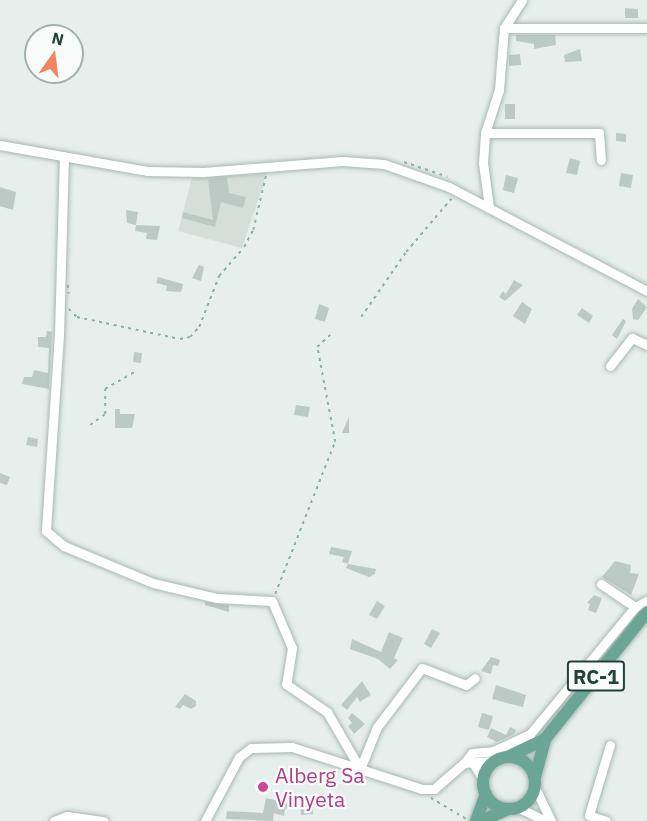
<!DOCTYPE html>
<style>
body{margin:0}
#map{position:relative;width:647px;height:821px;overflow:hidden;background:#e6efeb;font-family:"IBM Plex Sans",sans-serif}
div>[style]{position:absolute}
.built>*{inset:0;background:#d4dfda}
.building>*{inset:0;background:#bbcac4}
.path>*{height:1.5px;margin-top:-0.75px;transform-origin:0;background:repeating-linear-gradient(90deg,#86b3a5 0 3px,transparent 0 7.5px)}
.roads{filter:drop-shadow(0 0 2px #a8b8b2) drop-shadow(0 0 2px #a8b8b2)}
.minor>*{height:9px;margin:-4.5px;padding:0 4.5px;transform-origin:4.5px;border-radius:4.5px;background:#fff}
.major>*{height:12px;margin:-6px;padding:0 6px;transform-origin:6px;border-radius:6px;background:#6aa596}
.major>.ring{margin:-6px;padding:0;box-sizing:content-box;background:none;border:12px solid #6aa596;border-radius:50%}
.dots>*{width:16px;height:16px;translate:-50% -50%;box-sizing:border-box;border:3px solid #f7fbf9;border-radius:50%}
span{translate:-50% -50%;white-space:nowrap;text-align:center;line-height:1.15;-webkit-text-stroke:4.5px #f7fbf9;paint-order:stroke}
.shield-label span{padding:2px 4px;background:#f7fbf9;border:2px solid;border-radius:4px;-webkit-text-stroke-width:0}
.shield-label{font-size:20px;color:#24423a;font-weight:700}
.hotel-label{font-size:21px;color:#b23c85}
.left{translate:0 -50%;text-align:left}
.north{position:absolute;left:24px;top:24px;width:60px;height:60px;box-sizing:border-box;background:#f7fbf9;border:2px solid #a3b1ad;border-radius:50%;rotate:14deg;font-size:16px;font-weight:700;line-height:24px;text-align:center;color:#24423a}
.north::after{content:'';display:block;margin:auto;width:21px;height:27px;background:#f4845f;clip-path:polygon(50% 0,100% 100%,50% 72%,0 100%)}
</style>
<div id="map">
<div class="built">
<div style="clip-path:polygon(267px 173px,242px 248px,178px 231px,192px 178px)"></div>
</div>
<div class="building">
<div style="clip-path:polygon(625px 8px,638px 9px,638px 18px,625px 18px)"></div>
<div style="clip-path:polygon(516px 35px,555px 35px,556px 45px,534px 49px,534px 44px,516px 41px)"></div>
<div style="clip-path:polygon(580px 49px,582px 61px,565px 62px,564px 55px)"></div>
<div style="clip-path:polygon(520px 54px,521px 65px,509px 66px,509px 55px)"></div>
<div style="clip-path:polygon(505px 104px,515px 104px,515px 119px,505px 119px)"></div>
<div style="clip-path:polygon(616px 133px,626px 134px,626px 142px,616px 141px)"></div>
<div style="clip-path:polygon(570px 158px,580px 161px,577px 175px,566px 173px)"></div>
<div style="clip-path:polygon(621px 173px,633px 175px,631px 188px,619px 186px)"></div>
<div style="clip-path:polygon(506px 175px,518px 178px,514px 193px,503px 190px)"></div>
<div style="clip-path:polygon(227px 177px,229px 193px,246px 197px,243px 208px,221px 202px,215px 227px,182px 218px,183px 212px,213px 220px,208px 179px)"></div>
<div style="clip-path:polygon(0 187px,16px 192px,13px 210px,0 206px)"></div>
<div style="clip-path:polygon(126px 210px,138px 212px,136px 225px,160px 226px,157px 240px,146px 239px,147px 233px,135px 231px,136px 225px,127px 223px)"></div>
<div style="clip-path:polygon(199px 265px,204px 267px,201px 281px,192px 278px)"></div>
<div style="clip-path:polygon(158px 277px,183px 284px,181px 292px,166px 291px,167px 286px,156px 283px)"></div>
<div style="clip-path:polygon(514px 280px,523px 285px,505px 301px,499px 297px,503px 291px,506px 294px)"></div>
<div style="clip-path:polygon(638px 299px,647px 307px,638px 320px,633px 319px,632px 309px)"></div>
<div style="clip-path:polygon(522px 302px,532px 309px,525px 324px,513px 316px)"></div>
<div style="clip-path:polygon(319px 304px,329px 308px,325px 322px,315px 319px)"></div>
<div style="clip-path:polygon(582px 308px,593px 316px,589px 323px,577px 315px)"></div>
<div style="clip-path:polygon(623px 319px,626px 321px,617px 339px,612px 335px)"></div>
<div style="clip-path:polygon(47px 331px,52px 332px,49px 389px,22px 384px,24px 377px,32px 377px,34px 370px,48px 373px,49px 348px,38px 347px,38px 337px,46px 337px)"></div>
<div style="clip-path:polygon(134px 352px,142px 353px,141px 363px,133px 362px)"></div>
<div style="clip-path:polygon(296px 405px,310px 407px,308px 417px,294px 415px)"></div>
<div style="clip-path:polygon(115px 409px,120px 409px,120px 414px,135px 414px,132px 428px,115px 428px)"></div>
<div style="clip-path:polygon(349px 417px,349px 433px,342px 433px)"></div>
<div style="clip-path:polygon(28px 437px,38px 439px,37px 447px,26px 445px)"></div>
<div style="clip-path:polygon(0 473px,10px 477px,7px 485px,0 483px)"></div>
<div style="clip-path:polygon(331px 547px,352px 551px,348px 564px,376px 569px,375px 574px,369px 577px,346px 568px,348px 564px,342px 562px,344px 557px,329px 554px)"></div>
<div style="clip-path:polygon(615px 561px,631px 565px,630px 573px,639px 574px,631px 595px,602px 577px)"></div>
<div style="clip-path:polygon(594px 595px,602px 598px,596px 613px,588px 610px,590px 604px,587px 603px)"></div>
<div style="clip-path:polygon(377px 601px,385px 606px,377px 619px,369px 615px)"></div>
<div style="clip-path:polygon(205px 602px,229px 605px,229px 612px,205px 605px)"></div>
<div style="clip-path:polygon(432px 629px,440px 633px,431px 648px,424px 644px)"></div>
<div style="clip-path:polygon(389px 632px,403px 638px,394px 658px,398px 660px,390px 669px,378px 659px,350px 649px,352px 639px,381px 652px)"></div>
<div style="clip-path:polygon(491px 657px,500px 660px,498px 666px,493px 665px,491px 674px,481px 671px)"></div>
<div style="clip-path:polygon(362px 681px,371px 695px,360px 702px,357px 697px,347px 710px,341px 705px)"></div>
<div style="clip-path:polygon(496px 685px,526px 695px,523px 707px,492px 699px)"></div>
<div style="clip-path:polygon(185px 694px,196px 701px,196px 706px,191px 709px,183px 705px,180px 709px,175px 707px)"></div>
<div style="clip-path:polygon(352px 713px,365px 724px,354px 734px,348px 726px,352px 723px,348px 718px)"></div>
<div style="clip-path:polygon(482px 713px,493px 716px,489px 730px,478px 727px)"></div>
<div style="clip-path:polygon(510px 727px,516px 730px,514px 734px,497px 742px,487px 737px,491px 728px,506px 735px)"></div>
<div style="clip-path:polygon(266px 798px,300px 806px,312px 803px,313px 814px,301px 815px,300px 806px,285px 809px,284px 816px,274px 813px,273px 821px,226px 819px,227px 811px,263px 813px)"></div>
</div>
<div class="path">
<div style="left:404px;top:162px;width:46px;rotate:18.8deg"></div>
<div style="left:68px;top:285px;width:9px;rotate:84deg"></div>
<div style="left:69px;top:309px;width:11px;rotate:45deg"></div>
<div style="left:77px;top:317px;width:105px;rotate:12.1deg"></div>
<div style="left:180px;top:339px;width:10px;rotate:-11deg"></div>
<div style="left:190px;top:337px;width:13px;rotate:-48deg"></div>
<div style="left:199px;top:327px;width:55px;rotate:-68.6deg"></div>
<div style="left:219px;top:276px;width:38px;rotate:-49deg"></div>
<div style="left:244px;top:247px;width:19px;rotate:-62deg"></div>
<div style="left:253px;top:230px;width:57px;rotate:-76.7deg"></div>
<div style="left:361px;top:317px;width:79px;rotate:-55.3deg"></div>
<div style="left:406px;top:252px;width:70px;rotate:-49.7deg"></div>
<div style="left:90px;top:425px;width:19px;rotate:-36deg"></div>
<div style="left:105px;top:414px;width:25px;rotate:-90deg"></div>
<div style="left:105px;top:389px;width:34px;rotate:-30deg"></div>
<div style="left:275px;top:594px;width:163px;rotate:-68.5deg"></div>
<div style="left:335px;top:442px;width:97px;rotate:-100.7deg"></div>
<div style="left:317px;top:347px;width:18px;rotate:-43deg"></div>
<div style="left:431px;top:798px;width:43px;rotate:30.7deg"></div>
</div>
<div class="roads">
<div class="minor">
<div style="left:504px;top:28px;width:143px"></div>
<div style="left:485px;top:133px;width:114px"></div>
<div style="left:599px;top:133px;width:27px;rotate:86deg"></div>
<div style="left:0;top:145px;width:149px;rotate:10deg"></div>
<div style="left:147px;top:171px;width:56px;rotate:1deg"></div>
<div style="left:203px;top:172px;width:140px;rotate:-4.5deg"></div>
<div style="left:343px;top:161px;width:41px;rotate:4.2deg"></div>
<div style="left:384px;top:164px;width:69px;rotate:19.5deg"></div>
<div style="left:449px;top:187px;width:224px;rotate:27.7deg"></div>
<div style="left:64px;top:156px;width:178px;rotate:91.6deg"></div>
<div style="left:59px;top:334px;width:197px;rotate:93.8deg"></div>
<div style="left:46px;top:531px;width:23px;rotate:40deg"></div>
<div style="left:64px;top:546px;width:96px;rotate:22.6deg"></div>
<div style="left:153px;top:583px;width:66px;rotate:13.2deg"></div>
<div style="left:217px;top:598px;width:55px;rotate:3.1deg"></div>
<div style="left:272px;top:601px;width:51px;rotate:66.9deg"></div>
<div style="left:292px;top:648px;width:36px;rotate:99deg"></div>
<div style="left:286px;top:684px;width:50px;rotate:34.3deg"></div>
<div style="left:327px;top:712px;width:66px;rotate:59.9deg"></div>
<div style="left:489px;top:208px;width:45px;rotate:-97.6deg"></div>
<div style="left:483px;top:163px;width:30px;rotate:-86deg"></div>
<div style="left:485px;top:133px;width:45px;rotate:-72deg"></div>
<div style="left:499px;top:90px;width:62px;rotate:-85.4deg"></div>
<div style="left:504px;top:28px;width:33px;rotate:-57deg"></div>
<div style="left:610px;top:366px;width:36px;rotate:-52deg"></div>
<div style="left:632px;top:338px;width:17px;rotate:25deg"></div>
<div style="left:601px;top:584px;width:41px;rotate:34.1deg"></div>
<div style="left:464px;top:763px;width:13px;rotate:-51deg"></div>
<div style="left:472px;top:753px;width:21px;rotate:-5deg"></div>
<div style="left:493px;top:751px;width:41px;rotate:-24.7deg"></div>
<div style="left:530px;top:734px;width:165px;rotate:-50.4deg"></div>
<div style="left:635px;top:607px;width:13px;rotate:-27deg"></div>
<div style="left:473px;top:763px;width:19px;rotate:58deg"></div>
<div style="left:360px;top:769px;width:45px;rotate:-68deg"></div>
<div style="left:377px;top:727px;width:74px;rotate:-52.7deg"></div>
<div style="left:422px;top:668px;width:47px;rotate:21.1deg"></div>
<div style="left:466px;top:685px;width:11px;rotate:-38deg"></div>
<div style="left:535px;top:788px;width:37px;rotate:64deg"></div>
<div style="left:517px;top:807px;width:32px;rotate:26deg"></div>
<div style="left:54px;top:821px;width:14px;rotate:-21deg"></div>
<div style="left:67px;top:816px;width:37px;rotate:8deg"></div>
<div style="left:205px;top:821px;width:72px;rotate:-62deg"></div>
<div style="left:239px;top:757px;width:15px;rotate:-37deg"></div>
<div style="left:251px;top:748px;width:41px;rotate:-1.4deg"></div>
<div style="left:292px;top:747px;width:137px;rotate:17.9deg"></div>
<div style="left:422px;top:789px;width:12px"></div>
<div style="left:434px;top:789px;width:40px;rotate:-41deg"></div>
<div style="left:464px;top:763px;width:32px;rotate:-4deg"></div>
<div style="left:606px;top:821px;width:18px;rotate:-161deg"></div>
<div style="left:589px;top:815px;width:73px;rotate:-73.3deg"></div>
</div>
<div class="major">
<div style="left:508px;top:757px;width:41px;rotate:-25.9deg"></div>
<div class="ring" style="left:483px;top:757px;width:40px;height:40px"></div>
<div style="left:535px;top:777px;width:39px;rotate:-75deg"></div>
<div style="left:545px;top:739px;width:163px;rotate:-51.2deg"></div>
<div style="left:476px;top:821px;width:29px;rotate:-70deg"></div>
<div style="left:482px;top:821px;width:29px;rotate:-25deg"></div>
</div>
</div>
<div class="dots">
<div style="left:263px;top:787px;background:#d1479c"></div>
</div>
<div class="shield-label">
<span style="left:596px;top:676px">RC-1</span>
</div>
<div class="hotel-label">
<span class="left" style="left:275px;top:787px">Alberg Sa<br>Vinyeta</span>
</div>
<div class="north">N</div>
</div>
